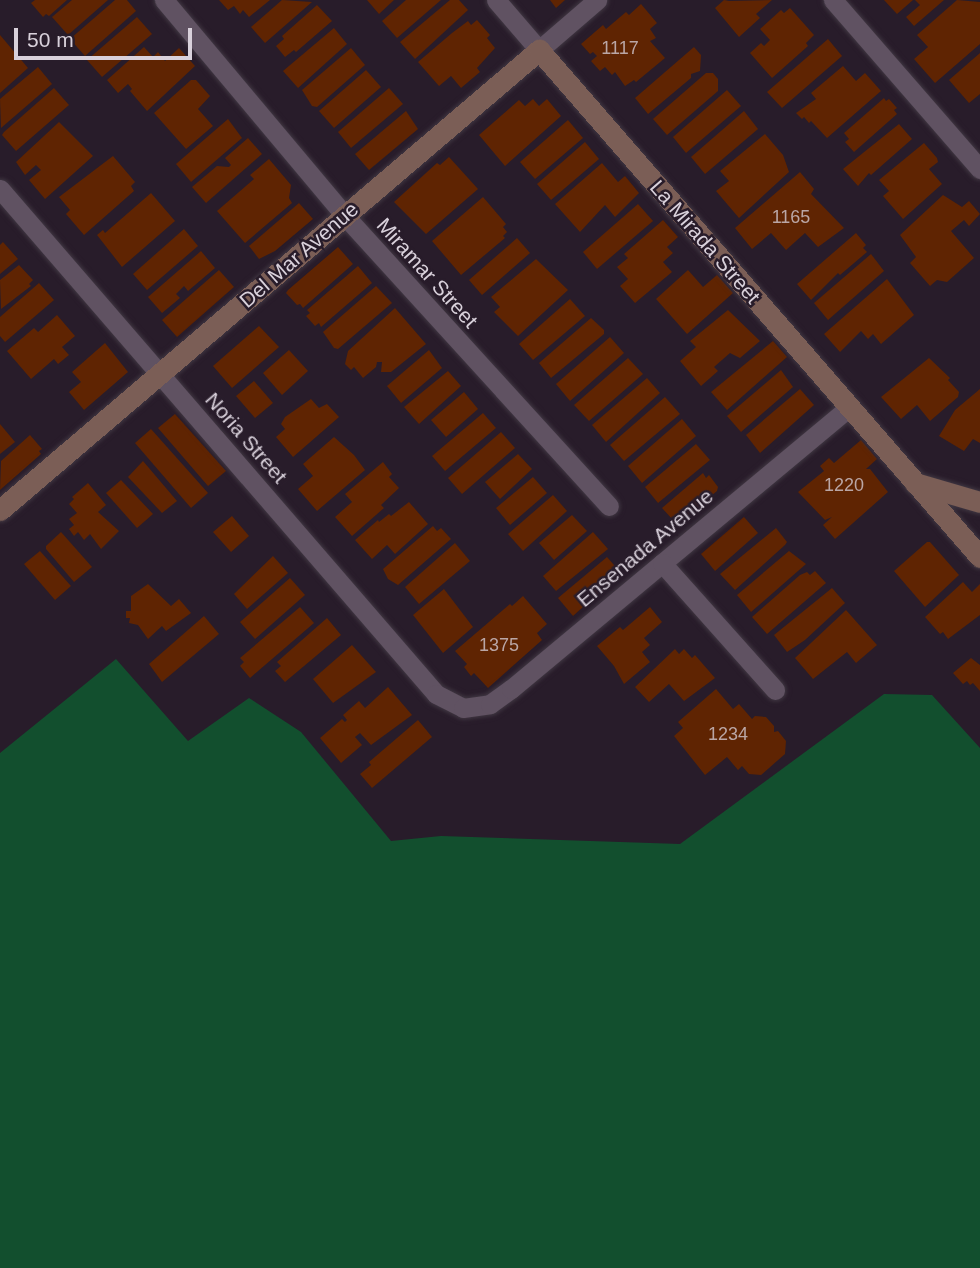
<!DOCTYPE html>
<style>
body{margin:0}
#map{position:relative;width:980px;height:1268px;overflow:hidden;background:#281c2a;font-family:Arial,sans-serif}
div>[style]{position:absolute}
.green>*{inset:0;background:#124f2e}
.building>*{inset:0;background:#5f2402}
.roads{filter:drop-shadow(0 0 2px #403742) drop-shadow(0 0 2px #403742)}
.street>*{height:19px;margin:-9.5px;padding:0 9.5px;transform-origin:9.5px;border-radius:9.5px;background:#605262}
.secondary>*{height:21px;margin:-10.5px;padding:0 10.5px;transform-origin:10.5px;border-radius:10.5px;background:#7b5e56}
span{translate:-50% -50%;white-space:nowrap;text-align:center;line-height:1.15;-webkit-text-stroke:5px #281c2a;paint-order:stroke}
.number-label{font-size:18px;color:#baa6a5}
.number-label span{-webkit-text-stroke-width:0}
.street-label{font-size:21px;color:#d9d1db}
.scale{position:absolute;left:14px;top:28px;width:178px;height:32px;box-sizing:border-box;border:4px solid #d9d1db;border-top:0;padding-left:9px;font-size:21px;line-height:24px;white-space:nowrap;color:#d9d1db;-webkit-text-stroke:5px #281c2a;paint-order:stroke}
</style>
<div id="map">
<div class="green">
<div style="clip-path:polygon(116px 659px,188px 741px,249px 698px,301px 732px,391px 841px,441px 836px,680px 844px,884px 694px,932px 695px,980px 748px,980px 1268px,0 1268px,0 753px)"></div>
</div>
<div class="building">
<div style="clip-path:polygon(35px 0,67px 0,49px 16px,46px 14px,43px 17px,31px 3px)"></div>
<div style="clip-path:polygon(72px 0,108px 0,68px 35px,52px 17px)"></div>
<div style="clip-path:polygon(115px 0,127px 0,136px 11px,85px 56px,70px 39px)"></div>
<div style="clip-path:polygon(219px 0,270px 0,249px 17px,243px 10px,240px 14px,234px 6px,228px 10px)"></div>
<div style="clip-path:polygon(282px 0,312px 2px,265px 43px,251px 27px)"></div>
<div style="clip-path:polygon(367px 0,394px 0,379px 14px)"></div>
<div style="clip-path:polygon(406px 0,441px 0,397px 38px,382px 21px)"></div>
<div style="clip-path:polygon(450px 0,459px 0,468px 10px,415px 59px,400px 42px)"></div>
<div style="clip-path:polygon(550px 0,565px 0,556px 8px)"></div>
<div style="clip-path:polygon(724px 0,729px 1px,772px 0,756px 14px,760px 18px,739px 37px,715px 8px)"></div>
<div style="clip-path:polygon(884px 0,913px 0,897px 14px)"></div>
<div style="clip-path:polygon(915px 0,944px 0,914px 26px,906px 17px,920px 5px)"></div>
<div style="clip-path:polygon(957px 0,980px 2px,980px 44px,935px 83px,914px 59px,928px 47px,917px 35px)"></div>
<div style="clip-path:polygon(641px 4px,657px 23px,650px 29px,656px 38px,650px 41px,665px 58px,636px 82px,634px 80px,625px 86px,615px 72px,612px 75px,605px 67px,600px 71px,591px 61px,597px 56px,593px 52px,590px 54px,581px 44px,603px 25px,606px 29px,626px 12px,629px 15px)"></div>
<div style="clip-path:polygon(317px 5px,332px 21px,296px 52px,294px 50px,285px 57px,276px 46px,284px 39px,282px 36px)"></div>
<div style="clip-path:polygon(790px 8px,814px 35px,806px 43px,808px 46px,772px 78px,750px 53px,761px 43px,764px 46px,770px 40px,760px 29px,781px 10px,784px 13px)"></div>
<div style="clip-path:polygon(137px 17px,152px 34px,102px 77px,87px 60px)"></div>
<div style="clip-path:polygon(477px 20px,490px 35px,487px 38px,495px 48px,477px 68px,480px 72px,461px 88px,451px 76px,439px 86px,418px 62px,452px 33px,468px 21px,471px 25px)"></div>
<div style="clip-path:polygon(334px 28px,347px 44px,298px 88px,283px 71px)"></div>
<div style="clip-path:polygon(0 35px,28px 68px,0 93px)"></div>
<div style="clip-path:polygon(828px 39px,842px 56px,782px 108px,767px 92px)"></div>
<div style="clip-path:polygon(144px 47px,153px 57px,158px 52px,165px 61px,179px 48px,195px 66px,147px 111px,130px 91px,132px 89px,128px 84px,118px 93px,107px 80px)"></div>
<div style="clip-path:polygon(694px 47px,701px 55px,700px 71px,691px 74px,691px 78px,648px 114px,635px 98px)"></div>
<div style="clip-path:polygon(351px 48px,365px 65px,317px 107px,312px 106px,302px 90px)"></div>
<div style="clip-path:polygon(980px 53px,980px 94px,969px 103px,949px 80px)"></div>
<div style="clip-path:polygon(843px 66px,856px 81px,865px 73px,881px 91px,827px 138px,811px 121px,809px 123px,804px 117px,802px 119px,796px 113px,816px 99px,811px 93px)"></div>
<div style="clip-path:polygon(38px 67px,52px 84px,1px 128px,0 99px)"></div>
<div style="clip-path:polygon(366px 70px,381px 87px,334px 128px,319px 111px)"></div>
<div style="clip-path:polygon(706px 73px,713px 73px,718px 79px,718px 91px,667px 135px,653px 119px)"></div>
<div style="clip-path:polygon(191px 80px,196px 80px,210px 96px,198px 109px,213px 126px,186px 149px,154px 113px)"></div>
<div style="clip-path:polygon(54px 88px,69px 105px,16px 151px,2px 135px,4px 132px)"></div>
<div style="clip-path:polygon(389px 88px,403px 104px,351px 148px,338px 132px)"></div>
<div style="clip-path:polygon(727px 90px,741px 106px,686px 153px,673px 137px)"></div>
<div style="clip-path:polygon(884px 98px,886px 101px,889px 99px,897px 108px,894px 110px,897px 114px,854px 152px,845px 142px,849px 139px,844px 133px)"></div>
<div style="clip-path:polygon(533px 99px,539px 106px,547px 99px,561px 116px,505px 166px,479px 135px,519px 100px,525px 106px)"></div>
<div style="clip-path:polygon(406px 111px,418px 129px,369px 170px,355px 154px)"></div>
<div style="clip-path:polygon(744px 111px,758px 129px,705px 174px,691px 157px)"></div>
<div style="clip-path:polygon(228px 119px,242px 138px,191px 182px,176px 164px)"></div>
<div style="clip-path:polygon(568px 120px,583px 138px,535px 179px,520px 162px)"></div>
<div style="clip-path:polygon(59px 122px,93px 156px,45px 199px,29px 180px,41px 170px,36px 165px,25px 175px,16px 162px)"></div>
<div style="clip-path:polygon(899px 124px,912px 139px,871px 175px,869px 173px,858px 186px,843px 169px)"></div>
<div style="clip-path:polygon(765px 134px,783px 155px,789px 172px,739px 218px,716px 191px,729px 181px,720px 171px)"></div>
<div style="clip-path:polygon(248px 138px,262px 154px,206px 203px,192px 187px,217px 166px,229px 167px,231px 165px,225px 158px)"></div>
<div style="clip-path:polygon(585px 142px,599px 159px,551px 200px,537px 184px)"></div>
<div style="clip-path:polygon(924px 143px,937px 158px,938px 162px,929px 169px,942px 184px,903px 219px,883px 196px,889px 191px,879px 180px)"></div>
<div style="clip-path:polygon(113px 156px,135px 182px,131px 186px,134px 191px,84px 235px,66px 214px,70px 210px,59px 197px)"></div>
<div style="clip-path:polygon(449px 157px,478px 189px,426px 234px,394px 202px,437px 163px,440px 165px)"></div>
<div style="clip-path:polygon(269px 159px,291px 185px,289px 198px,292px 203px,245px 243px,217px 211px,254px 179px,250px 175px)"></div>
<div style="clip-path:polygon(602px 163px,618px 182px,625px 176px,639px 193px,615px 217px,605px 205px,580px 232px,555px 204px)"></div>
<div style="clip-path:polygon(800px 172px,814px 189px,811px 194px,844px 228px,818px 247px,805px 233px,786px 250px,771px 233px,752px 249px,735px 228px)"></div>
<div style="clip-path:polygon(151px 193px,175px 221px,122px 267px,97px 235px,103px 230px,105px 233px)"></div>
<div style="clip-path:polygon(943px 195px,962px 207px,969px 201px,980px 214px,969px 226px,964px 220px,951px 231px,974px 258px,947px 282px,937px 280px,930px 286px,910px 263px,916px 257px,900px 235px)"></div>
<div style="clip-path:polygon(483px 197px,506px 224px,503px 227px,507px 232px,503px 236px,505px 238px,461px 275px,432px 241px)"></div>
<div style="clip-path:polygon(299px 203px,313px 219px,275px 251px,259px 259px,249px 246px)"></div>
<div style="clip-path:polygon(638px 204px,653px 221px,597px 269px,583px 252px)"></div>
<div style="clip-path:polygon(663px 220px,678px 237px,667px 247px,673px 253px,663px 262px,672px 272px,635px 303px,620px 286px,628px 279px,617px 267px,628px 258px,624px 254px)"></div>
<div style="clip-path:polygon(184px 229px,198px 246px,147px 290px,133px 274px)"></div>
<div style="clip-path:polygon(856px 233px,866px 245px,863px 248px,867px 252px,840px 275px,838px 273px,811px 300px,797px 284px)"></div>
<div style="clip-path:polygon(517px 238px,530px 253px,482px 295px,469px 280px)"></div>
<div style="clip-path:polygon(3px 242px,18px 259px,0 274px,0 245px)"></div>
<div style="clip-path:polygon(338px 247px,353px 264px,303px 308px,300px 304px,297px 305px,286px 293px,288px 290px)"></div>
<div style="clip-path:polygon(201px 251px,215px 268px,188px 291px,184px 286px,176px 294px,180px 298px,162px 313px,148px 297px)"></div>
<div style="clip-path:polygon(871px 254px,884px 271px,828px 320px,814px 303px)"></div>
<div style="clip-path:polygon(536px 259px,568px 290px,518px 336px,494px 312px,500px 307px,491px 297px)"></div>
<div style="clip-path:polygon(19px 265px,33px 280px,29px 284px,31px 286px,1px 309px,0 280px)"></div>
<div style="clip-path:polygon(358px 266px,372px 283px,321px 327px,319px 323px,315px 326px,306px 316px,310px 313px,307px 310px)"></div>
<div style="clip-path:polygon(219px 270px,234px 287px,177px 337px,162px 320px)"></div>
<div style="clip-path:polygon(688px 270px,703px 287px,717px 275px,733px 293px,687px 334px,656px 299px)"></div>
<div style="clip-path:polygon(887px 279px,914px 315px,881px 344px,873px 334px,868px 339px,861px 331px,840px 352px,824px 334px)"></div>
<div style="clip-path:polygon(39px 283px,54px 300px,5px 342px,0 336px,0 317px)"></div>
<div style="clip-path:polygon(376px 286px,392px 303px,338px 349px,334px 348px,323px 332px)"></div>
<div style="clip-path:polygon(570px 299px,585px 316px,533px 360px,519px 344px)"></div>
<div style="clip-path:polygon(395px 308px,426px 344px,391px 372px,381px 372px,382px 362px,377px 362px,376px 367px,363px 378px,354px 367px,351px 370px,345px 364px,348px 351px)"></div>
<div style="clip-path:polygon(728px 310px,760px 341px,740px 358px,730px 353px,714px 367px,718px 371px,701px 386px,680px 361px,696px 347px,690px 341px)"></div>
<div style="clip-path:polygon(57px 315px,75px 336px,62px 347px,69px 355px,58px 364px,54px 359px,31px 379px,7px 351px,34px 328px,38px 332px)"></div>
<div style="clip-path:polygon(591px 318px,604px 330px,604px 334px,551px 378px,539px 363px)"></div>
<div style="clip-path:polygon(259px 326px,279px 347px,232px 388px,213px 366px)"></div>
<div style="clip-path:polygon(610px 337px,624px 353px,570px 401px,556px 384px)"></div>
<div style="clip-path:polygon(773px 341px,787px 357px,727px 410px,711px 392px)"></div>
<div style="clip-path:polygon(105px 343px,128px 372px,84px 410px,69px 392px,81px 382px,72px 372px)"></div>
<div style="clip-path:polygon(289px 350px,308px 371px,282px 395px,263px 373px)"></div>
<div style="clip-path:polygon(429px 350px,442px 368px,401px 403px,387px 386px)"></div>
<div style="clip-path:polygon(628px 358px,643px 374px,589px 421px,574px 405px)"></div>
<div style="clip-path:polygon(929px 358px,950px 378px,948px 380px,959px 392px,958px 397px,930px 421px,917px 405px,901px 419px,881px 397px)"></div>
<div style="clip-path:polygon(781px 370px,793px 387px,741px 432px,727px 416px)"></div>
<div style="clip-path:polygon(448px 371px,461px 386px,419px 424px,404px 407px)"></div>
<div style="clip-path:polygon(647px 378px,660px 393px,606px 442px,592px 425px)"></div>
<div style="clip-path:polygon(254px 381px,273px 403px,255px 418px,236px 396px)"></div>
<div style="clip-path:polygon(800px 389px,814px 405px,760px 453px,746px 435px)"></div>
<div style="clip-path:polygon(980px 389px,980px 443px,973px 439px,964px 451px,939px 436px,955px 410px)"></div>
<div style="clip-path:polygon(464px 392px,478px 409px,446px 437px,431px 420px)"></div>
<div style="clip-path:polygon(665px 397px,680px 414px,624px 461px,610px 445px)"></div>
<div style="clip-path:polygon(311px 399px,319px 408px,327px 404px,339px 417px,293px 457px,276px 437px,285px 429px,281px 424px,285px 417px)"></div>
<div style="clip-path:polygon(483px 413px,496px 428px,445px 471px,432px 456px)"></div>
<div style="clip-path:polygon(175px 414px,226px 471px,208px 486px,158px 428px)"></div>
<div style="clip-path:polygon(682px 419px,696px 436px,642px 483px,628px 466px)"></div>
<div style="clip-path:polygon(0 424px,15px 442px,0 454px)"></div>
<div style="clip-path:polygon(151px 429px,208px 493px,191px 508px,135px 443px)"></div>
<div style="clip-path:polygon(501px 432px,515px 448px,462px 494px,448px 478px)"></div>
<div style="clip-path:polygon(30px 435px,42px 449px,39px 451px,41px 454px,0 490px,1px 461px)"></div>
<div style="clip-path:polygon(334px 437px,354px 455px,365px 470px,317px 511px,298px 489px,313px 476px,303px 464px)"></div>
<div style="clip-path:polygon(861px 440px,877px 459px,866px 469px,870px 469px,888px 492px,835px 539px,823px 525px,832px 517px,825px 520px,798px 492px,824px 471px,820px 466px,829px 458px,834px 463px)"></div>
<div style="clip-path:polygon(696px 444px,710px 460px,658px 503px,645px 487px)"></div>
<div style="clip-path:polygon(518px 454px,532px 469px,500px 499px,485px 482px)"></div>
<div style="clip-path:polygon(143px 461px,177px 501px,162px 513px,128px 477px)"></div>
<div style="clip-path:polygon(383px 462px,392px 474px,389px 477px,399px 488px,381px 505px,384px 508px,352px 536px,335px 517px,352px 502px,345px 494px)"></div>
<div style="clip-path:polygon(703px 473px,706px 478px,709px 475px,718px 487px,717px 491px,679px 523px,675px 518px,673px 520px,662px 508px)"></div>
<div style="clip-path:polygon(533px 477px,547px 493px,510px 525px,496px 508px)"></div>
<div style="clip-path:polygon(121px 480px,153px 514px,137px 528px,106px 493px)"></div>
<div style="clip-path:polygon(88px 483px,106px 505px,98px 512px,119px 531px,101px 549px,90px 534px,84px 540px,78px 532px,74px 536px,69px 529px,74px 525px,69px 519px,77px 513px,69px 504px,74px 499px,72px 497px)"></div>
<div style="clip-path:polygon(553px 495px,567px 511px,523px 551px,508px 534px)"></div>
<div style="clip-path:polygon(409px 502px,428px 524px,395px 554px,387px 545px,372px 559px,355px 540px,378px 520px,379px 522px,389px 514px,391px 516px)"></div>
<div style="clip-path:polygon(572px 515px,587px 531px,554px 560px,539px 543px)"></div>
<div style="clip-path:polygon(232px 516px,249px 536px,231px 552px,213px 532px)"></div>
<div style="clip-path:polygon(744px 517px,758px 533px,715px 571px,701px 554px)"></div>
<div style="clip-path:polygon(433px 526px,437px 531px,441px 528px,451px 539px,398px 585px,388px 579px,383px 569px)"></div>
<div style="clip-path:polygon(776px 528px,787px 542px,785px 545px,735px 590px,720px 574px)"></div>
<div style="clip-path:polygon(61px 532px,92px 567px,74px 582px,46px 549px,46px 546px)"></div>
<div style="clip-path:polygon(593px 532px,608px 549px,556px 591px,543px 576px)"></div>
<div style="clip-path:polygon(927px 542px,930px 542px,959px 575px,925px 607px,894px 571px)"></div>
<div style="clip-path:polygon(455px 543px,470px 561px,419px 604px,405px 587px)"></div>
<div style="clip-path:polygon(40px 551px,71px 586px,55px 600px,24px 564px)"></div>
<div style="clip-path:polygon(789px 551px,806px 564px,751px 612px,737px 595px)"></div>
<div style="clip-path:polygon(273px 556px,288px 573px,247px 609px,234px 594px)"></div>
<div style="clip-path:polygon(607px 557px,621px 573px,573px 616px,558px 598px)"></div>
<div style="clip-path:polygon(815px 571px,826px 583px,767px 634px,752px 617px,800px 575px,807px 572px,810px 575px)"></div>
<div style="clip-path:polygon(290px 578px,305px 595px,255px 639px,240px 622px)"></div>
<div style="clip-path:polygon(963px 582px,972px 592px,980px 584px,980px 615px,948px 639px,943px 632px,940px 634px,925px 617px)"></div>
<div style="clip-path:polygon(148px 584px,171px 606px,179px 599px,191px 613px,166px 631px,162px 626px,148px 639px,138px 625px,129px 623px,130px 618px,126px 618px,126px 611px,131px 611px,131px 596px)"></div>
<div style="clip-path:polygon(832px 588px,845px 603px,805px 640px,787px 652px,774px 635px)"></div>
<div style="clip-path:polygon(444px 589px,473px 627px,443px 653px,413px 615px)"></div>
<div style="clip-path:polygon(523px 596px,547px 624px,537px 633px,542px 640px,488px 688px,474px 673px,471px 676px,464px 667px,467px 664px,455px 651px,510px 604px,512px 606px)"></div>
<div style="clip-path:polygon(300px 607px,314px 623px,250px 678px,240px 666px,244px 662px,240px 658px)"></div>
<div style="clip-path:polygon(650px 607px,662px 622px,644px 638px,650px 645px,642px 652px,650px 662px,624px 684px,614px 666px,597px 646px,620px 627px,623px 630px)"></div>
<div style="clip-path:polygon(846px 610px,877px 645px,856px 663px,847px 652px,813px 679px,795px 658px)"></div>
<div style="clip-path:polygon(204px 616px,219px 634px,162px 682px,149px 664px)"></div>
<div style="clip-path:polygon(327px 618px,341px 635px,285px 682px,275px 671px,281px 666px,277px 662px)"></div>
<div style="clip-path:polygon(352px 645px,376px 672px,333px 703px,313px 679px)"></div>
<div style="clip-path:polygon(675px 649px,679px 654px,684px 649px,692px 658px,695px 655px,715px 678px,684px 701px,669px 684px,649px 702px,635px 687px)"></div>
<div style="clip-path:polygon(971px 658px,980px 665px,980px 691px,973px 683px,970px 685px,967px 681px,963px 684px,953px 673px)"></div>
<div style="clip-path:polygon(388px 687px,412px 715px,371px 745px,360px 733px,355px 737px,362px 745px,341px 763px,320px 738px,342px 719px,345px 722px,347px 720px,343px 715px,359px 701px,365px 708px)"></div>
<div style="clip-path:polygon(716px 689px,733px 709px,739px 704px,752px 719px,755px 716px,766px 717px,774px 726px,774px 732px,778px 731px,786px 741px,785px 754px,761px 775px,749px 774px,742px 766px,738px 770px,727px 757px,705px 775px,674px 736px,683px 728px,678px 722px)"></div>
<div style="clip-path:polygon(418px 720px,432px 737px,372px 788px,360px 774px,371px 765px,369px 762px)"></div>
</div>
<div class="roads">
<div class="street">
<div style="left:164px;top:0;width:282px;rotate:50deg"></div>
<div style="left:345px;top:216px;width:392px;rotate:47.7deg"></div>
<div style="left:496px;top:0;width:66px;rotate:49.3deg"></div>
<div style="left:539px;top:50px;width:77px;rotate:-40.8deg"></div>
<div style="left:833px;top:0;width:224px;rotate:49deg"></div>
<div style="left:0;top:189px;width:667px;rotate:49.19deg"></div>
<div style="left:436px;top:694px;width:30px;rotate:27deg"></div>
<div style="left:463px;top:708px;width:27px;rotate:-8deg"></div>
<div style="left:490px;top:704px;width:26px;rotate:-36deg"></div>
<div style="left:511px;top:689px;width:439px;rotate:-39.8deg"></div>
<div style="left:662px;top:563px;width:170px;rotate:48.3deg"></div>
</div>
<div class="secondary">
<div style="left:915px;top:483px;width:68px;rotate:16.3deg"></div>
<div style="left:0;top:510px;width:709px;rotate:-40.48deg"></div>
<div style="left:539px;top:50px;width:672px;rotate:48.98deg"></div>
</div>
</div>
<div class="number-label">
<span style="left:620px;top:48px">1117</span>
<span style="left:791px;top:217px">1165</span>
<span style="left:844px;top:485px">1220</span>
<span style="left:499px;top:645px">1375</span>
<span style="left:728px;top:734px">1234</span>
</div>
<div class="street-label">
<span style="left:705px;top:242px;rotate:49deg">La Mirada Street</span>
<span style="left:299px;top:255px;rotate:-41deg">Del Mar Avenue</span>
<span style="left:427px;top:273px;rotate:48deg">Miramar Street</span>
<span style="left:246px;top:438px;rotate:49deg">Noria Street</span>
<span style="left:645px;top:548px;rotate:-40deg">Ensenada Avenue</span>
</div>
<div class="scale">50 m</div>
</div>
